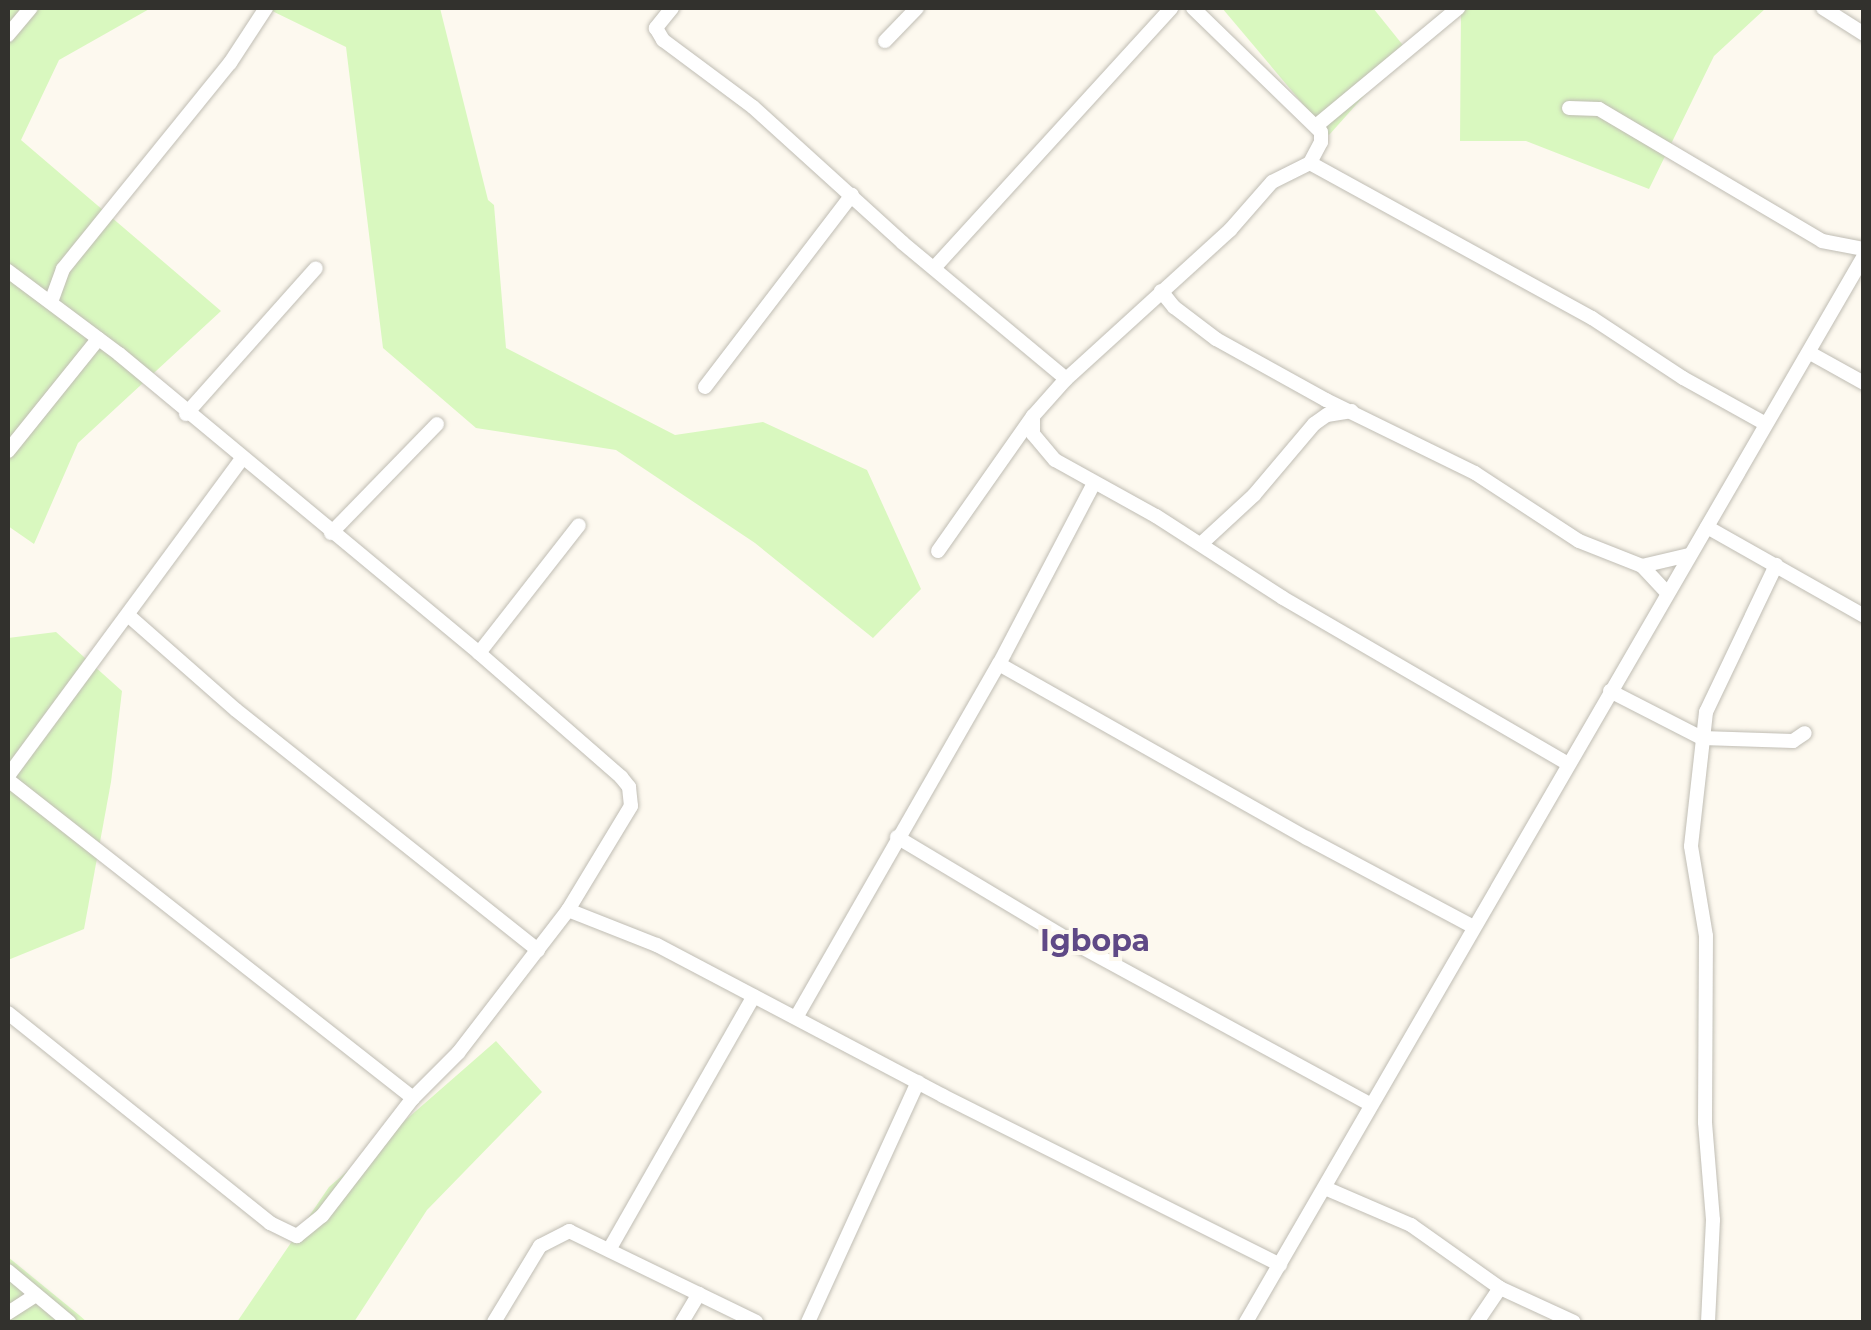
<!DOCTYPE html>
<style>
body{margin:0}
#map{position:relative;width:1871px;height:1330px;overflow:hidden;background:#fdf9ef;font-family:Montserrat,sans-serif}
div>[style]{position:absolute}
.green>*{inset:0;background:#d9f8bf}
.roads{filter:drop-shadow(0 0 2px #c0bdb4) drop-shadow(0 0 2px #c0bdb4)}
.street>*{height:14px;margin:-7px;padding:0 7px;transform-origin:7px;border-radius:7px;background:#fff}
span{translate:-50% -50%;white-space:nowrap;text-align:center;line-height:1.15;-webkit-text-stroke:8px #fdf9ef;paint-order:stroke}
.quarter-label{font-size:30px;color:#5f4986;font-weight:700}
.frame{position:absolute;inset:0;border:10px solid #32312d;pointer-events:none}
</style>
<div id="map">
<div class="green">
<div style="clip-path:polygon(8px 8px,151px 8px,59px 60px,21px 140px,221px 311px,78px 443px,34px 544px,8px 526px)"></div>
<div style="clip-path:polygon(266px 8px,440px 8px,488px 200px,494px 205px,506px 348px,675px 435px,763px 422px,867px 470px,921px 589px,873px 638px,755px 543px,616px 450px,476px 428px,383px 348px,346px 47px)"></div>
<div style="clip-path:polygon(1222px 8px,1373px 8px,1406px 49px,1329px 135px)"></div>
<div style="clip-path:polygon(1461px 8px,1766px 8px,1714px 56px,1649px 189px,1526px 141px,1460px 141px)"></div>
<div style="clip-path:polygon(56px 632px,122px 691px,111px 782px,84px 929px,8px 960px,8px 638px)"></div>
<div style="clip-path:polygon(496px 1041px,542px 1092px,427px 1210px,354px 1322px,237px 1322px,329px 1187px)"></div>
<div style="clip-path:polygon(8px 1257px,79px 1315px,87px 1322px,8px 1322px)"></div>
</div>
<div class="roads">
<div class="street">
<div style="left:672px;top:8px;width:26px;rotate:129deg"></div>
<div style="left:656px;top:28px;width:14px;rotate:60deg"></div>
<div style="left:663px;top:40px;width:112px;rotate:36.7deg"></div>
<div style="left:753px;top:107px;width:202px;rotate:42.2deg"></div>
<div style="left:903px;top:243px;width:212px;rotate:39.8deg"></div>
<div style="left:1193px;top:8px;width:178px;rotate:44.1deg"></div>
<div style="left:1321px;top:132px;width:10px;rotate:90deg"></div>
<div style="left:1321px;top:142px;width:24px;rotate:118deg"></div>
<div style="left:1310px;top:163px;width:322px;rotate:28.8deg"></div>
<div style="left:1592px;top:318px;width:109px;rotate:33.4deg"></div>
<div style="left:1683px;top:378px;width:93px;rotate:29.1deg"></div>
<div style="left:1823px;top:8px;width:49px;rotate:32.4deg"></div>
<div style="left:8px;top:35px;width:35px;rotate:-50deg"></div>
<div style="left:885px;top:41px;width:46px;rotate:-45.9deg"></div>
<div style="left:1569px;top:108px;width:30px;rotate:2deg"></div>
<div style="left:1599px;top:109px;width:259px;rotate:30.6deg"></div>
<div style="left:1822px;top:241px;width:43px;rotate:10.8deg"></div>
<div style="left:1316px;top:126px;width:185px;rotate:-39.7deg"></div>
<div style="left:1310px;top:163px;width:42px;rotate:153.4deg"></div>
<div style="left:1272px;top:182px;width:64px;rotate:131.2deg"></div>
<div style="left:1230px;top:230px;width:222px;rotate:137.7deg"></div>
<div style="left:1066px;top:379px;width:50px;rotate:131.7deg"></div>
<div style="left:1033px;top:416px;width:18px;rotate:90deg"></div>
<div style="left:1033px;top:434px;width:34px;rotate:50deg"></div>
<div style="left:1055px;top:460px;width:115px;rotate:29deg"></div>
<div style="left:1156px;top:516px;width:151px;rotate:32.8deg"></div>
<div style="left:1283px;top:598px;width:330px;rotate:30.2deg"></div>
<div style="left:934px;top:268px;width:352px;rotate:-47.6deg"></div>
<div style="left:8px;top:271px;width:139px;rotate:36.8deg"></div>
<div style="left:119px;top:354px;width:468px;rotate:39.7deg"></div>
<div style="left:479px;top:653px;width:189px;rotate:41.1deg"></div>
<div style="left:621px;top:777px;width:13px;rotate:51deg"></div>
<div style="left:629px;top:787px;width:19px;rotate:84deg"></div>
<div style="left:631px;top:806px;width:122px;rotate:121.2deg"></div>
<div style="left:1161px;top:291px;width:21px;rotate:51deg"></div>
<div style="left:1174px;top:307px;width:53px;rotate:37.3deg"></div>
<div style="left:1216px;top:339px;width:126px;rotate:29deg"></div>
<div style="left:1326px;top:400px;width:166px;rotate:26.1deg"></div>
<div style="left:1475px;top:473px;width:124px;rotate:33.2deg"></div>
<div style="left:1579px;top:541px;width:68px;rotate:21.6deg"></div>
<div style="left:1642px;top:566px;width:48px;rotate:-13.2deg"></div>
<div style="left:51px;top:302px;width:35px;rotate:-70deg"></div>
<div style="left:63px;top:269px;width:265px;rotate:-51deg"></div>
<div style="left:230px;top:63px;width:66px;rotate:-56.8deg"></div>
<div style="left:1810px;top:353px;width:62px;rotate:29.1deg"></div>
<div style="left:705px;top:387px;width:242px;rotate:-52.6deg"></div>
<div style="left:186px;top:414px;width:195px;rotate:-48.3deg"></div>
<div style="left:8px;top:451px;width:144px;rotate:-51.2deg"></div>
<div style="left:1707px;top:527px;width:180px;rotate:29.5deg"></div>
<div style="left:331px;top:533px;width:152px;rotate:-45.8deg"></div>
<div style="left:1202px;top:543px;width:71px;rotate:-42.7deg"></div>
<div style="left:1254px;top:495px;width:93px;rotate:-49.8deg"></div>
<div style="left:1314px;top:424px;width:16px;rotate:-35deg"></div>
<div style="left:1327px;top:415px;width:25px;rotate:-9deg"></div>
<div style="left:938px;top:551px;width:165px;rotate:-54.9deg"></div>
<div style="left:1642px;top:566px;width:35px;rotate:47deg"></div>
<div style="left:129px;top:616px;width:142px;rotate:41.3deg"></div>
<div style="left:236px;top:710px;width:386px;rotate:38.5deg"></div>
<div style="left:479px;top:653px;width:162px;rotate:-52deg"></div>
<div style="left:999px;top:664px;width:354px;rotate:29.5deg"></div>
<div style="left:1307px;top:838px;width:187px;rotate:28.1deg"></div>
<div style="left:1610px;top:691px;width:103px;rotate:27.1deg"></div>
<div style="left:1702px;top:738px;width:91px;rotate:1.9deg"></div>
<div style="left:1793px;top:741px;width:14px;rotate:-34deg"></div>
<div style="left:8px;top:776px;width:394px;rotate:-53.6deg"></div>
<div style="left:8px;top:780px;width:515px;rotate:38.14deg"></div>
<div style="left:897px;top:837px;width:209px;rotate:30.9deg"></div>
<div style="left:1076px;top:944px;width:335px;rotate:28.6deg"></div>
<div style="left:8px;top:1013px;width:336px;rotate:38.7deg"></div>
<div style="left:270px;top:1223px;width:30px;rotate:26deg"></div>
<div style="left:297px;top:1236px;width:32px;rotate:-39deg"></div>
<div style="left:322px;top:1216px;width:149px;rotate:-52.4deg"></div>
<div style="left:413px;top:1098px;width:64px;rotate:-45deg"></div>
<div style="left:458px;top:1053px;width:180px;rotate:-52.4deg"></div>
<div style="left:568px;top:910px;width:96px;rotate:21.5deg"></div>
<div style="left:657px;top:945px;width:323px;rotate:27.8deg"></div>
<div style="left:943px;top:1096px;width:377px;rotate:26.6deg"></div>
<div style="left:797px;top:1016px;width:406px;rotate:-60.2deg"></div>
<div style="left:999px;top:664px;width:204px;rotate:-62.3deg"></div>
<div style="left:1325px;top:1188px;width:94px;rotate:23.3deg"></div>
<div style="left:1411px;top:1225px;width:109px;rotate:35.3deg"></div>
<div style="left:1500px;top:1288px;width:81px;rotate:24.7deg"></div>
<div style="left:609px;top:1250px;width:292px;rotate:-60.3deg"></div>
<div style="left:8px;top:1271px;width:80px;rotate:39.9deg"></div>
<div style="left:8px;top:1313px;width:33px;rotate:-33deg"></div>
<div style="left:494px;top:1322px;width:89px;rotate:-58.8deg"></div>
<div style="left:540px;top:1246px;width:33px;rotate:-27deg"></div>
<div style="left:569px;top:1231px;width:208px;rotate:25.9deg"></div>
<div style="left:682px;top:1322px;width:33px;rotate:-59deg"></div>
<div style="left:808px;top:1322px;width:264px;rotate:-65.4deg"></div>
<div style="left:1246px;top:1322px;width:1232px;rotate:-59.9deg"></div>
<div style="left:1477px;top:1322px;width:41px;rotate:-55.9deg"></div>
<div style="left:1708px;top:1322px;width:102px;rotate:-87.2deg"></div>
<div style="left:1713px;top:1220px;width:98px;rotate:-94.7deg"></div>
<div style="left:1705px;top:1122px;width:186px;rotate:-89.7deg"></div>
<div style="left:1706px;top:936px;width:91px;rotate:-99.5deg"></div>
<div style="left:1691px;top:846px;width:135px;rotate:-83.6deg"></div>
<div style="left:1706px;top:712px;width:163px;rotate:-64.5deg"></div>
</div>
</div>
<div class="quarter-label">
<span style="left:1095px;top:941px">Igbopa</span>
</div>
<div class="frame"></div>
</div>
